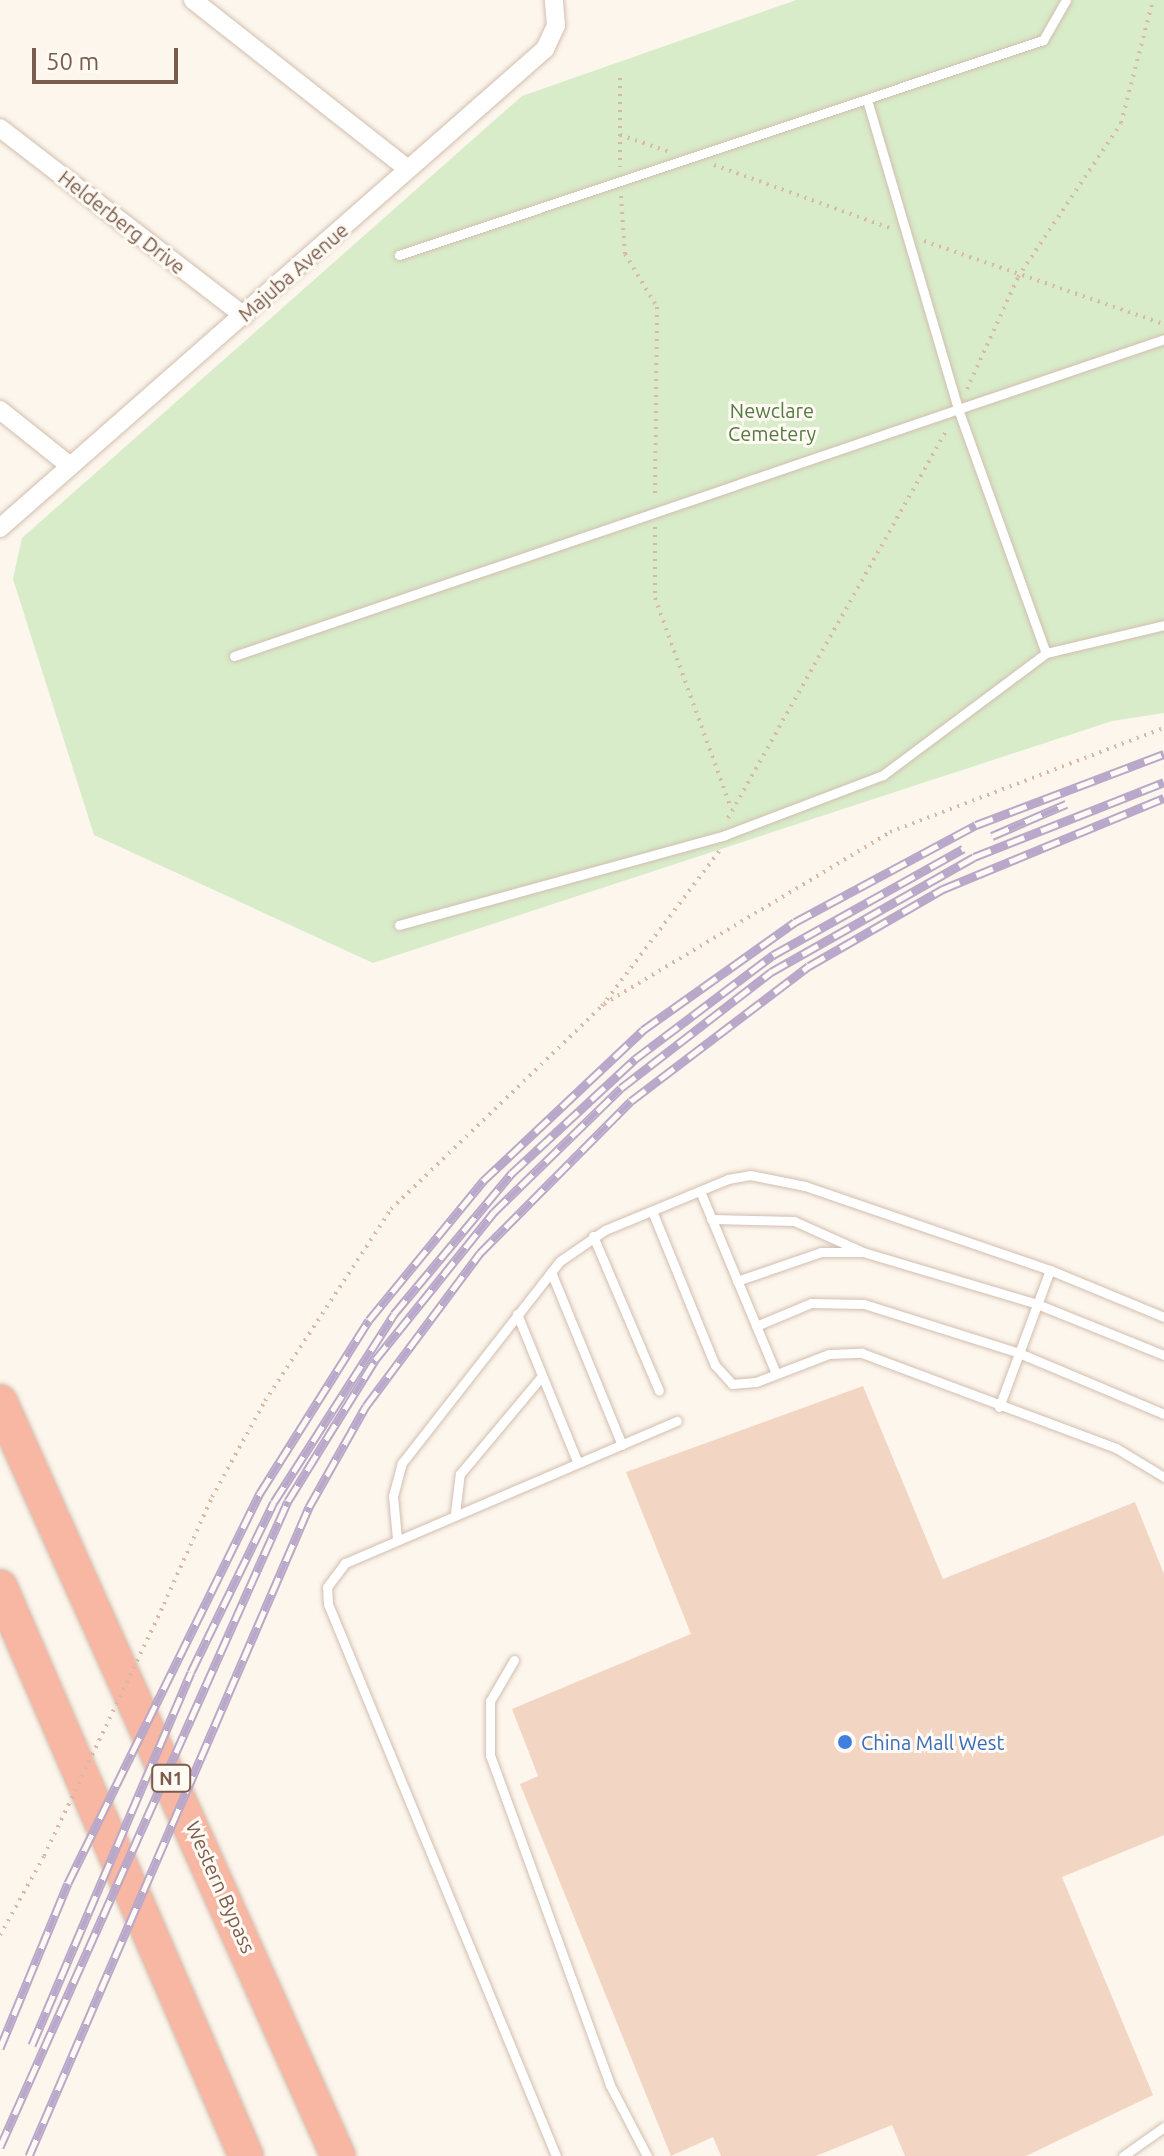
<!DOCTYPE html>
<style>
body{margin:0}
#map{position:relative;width:1164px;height:2156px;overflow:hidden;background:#fdf6ec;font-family:Ubuntu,sans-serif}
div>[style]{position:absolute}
.green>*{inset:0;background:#d8ecc9}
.building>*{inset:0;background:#f3d5c3}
.path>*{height:4px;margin-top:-2px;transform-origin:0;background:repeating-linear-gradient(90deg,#d9b8a5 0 2px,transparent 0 8px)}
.roads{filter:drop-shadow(0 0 2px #d1beb0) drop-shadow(0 0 2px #d1beb0)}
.lane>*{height:9px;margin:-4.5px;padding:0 4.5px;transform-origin:4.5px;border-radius:4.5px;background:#fff}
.street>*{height:18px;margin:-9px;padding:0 9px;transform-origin:9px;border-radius:9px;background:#fff}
.highway>*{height:34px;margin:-17px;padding:0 17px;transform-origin:17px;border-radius:17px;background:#f7b7a3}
.rail>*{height:9px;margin-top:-4.5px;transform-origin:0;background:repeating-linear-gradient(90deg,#fffaf3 0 18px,#b9a8c9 0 36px);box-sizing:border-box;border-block:2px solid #b9a8c9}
.path-bridge>*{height:4px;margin-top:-2px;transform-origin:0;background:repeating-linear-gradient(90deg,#d9b8a5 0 2px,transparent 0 8px)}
.dots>*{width:22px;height:22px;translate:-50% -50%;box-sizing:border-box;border:4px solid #fffaf3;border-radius:50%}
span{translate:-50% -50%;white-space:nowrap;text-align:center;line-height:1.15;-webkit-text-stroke:6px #fffaf3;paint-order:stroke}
.shield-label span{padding:2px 6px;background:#fffaf3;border:2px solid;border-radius:6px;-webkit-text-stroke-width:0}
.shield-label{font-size:18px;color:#7a5c4d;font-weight:700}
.street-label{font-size:20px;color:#7a5c4d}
.park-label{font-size:20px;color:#537a41}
.shop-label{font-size:20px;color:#366cbe}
.left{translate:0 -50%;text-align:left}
.scale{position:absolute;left:32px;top:48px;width:146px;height:36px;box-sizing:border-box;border:4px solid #7a5c4d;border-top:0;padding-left:10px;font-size:24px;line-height:28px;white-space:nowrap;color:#7a5c4d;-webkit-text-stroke:6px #fffaf3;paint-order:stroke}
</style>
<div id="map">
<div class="green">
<div style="clip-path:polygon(796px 0,1164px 0,1164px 713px,1112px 721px,373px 963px,94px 835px,13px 579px,22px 538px,522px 96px)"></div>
</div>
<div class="building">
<div style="clip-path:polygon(863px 1386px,943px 1579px,1135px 1502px,1164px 1574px,1164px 1835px,1062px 1877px,1153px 2095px,1026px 2156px,905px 2156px,892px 2125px,816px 2156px,721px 2156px,713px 2137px,671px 2156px,520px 1784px,538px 1776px,512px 1709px,691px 1634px,626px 1472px)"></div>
</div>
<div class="path">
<div style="left:620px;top:78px;width:89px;rotate:90deg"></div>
<div style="left:620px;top:135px;width:50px;rotate:18.8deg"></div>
<div style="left:714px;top:165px;width:187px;rotate:19.7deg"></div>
<div style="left:621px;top:196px;width:58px;rotate:86.1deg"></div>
<div style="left:625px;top:254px;width:62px;rotate:58.9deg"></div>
<div style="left:657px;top:307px;width:191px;rotate:90.6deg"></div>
<div style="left:924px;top:241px;width:254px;rotate:19.1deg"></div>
<div style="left:967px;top:389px;width:123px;rotate:-65.5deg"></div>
<div style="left:1018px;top:277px;width:185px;rotate:-56.2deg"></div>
<div style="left:1121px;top:123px;width:127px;rotate:-75.4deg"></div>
<div style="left:655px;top:527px;width:71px;rotate:90deg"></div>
<div style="left:655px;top:598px;width:220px;rotate:70.1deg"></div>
<div style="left:728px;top:818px;width:446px;rotate:-60.6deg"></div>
<div style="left:604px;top:1004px;width:334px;rotate:-31deg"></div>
<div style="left:890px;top:832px;width:293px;rotate:-20.8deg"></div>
<div style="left:164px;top:1604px;width:117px;rotate:-65.8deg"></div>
<div style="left:212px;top:1497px;width:110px;rotate:-61.1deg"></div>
<div style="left:265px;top:1401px;width:230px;rotate:-56.7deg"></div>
<div style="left:391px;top:1209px;width:293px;rotate:-43.9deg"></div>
<div style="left:602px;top:1006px;width:196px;rotate:-52.9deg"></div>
<div style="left:0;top:1935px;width:90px;rotate:-60.9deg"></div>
</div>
<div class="roads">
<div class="lane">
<div style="left:868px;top:103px;width:319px;rotate:73.6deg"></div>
<div style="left:958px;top:409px;width:259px;rotate:70.2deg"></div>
<div style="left:399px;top:255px;width:679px;rotate:-18.46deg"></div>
<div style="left:1043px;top:40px;width:46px;rotate:-60.1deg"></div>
<div style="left:234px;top:656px;width:983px;rotate:-18.82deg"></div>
<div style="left:399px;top:925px;width:338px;rotate:-15.4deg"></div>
<div style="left:725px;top:835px;width:169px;rotate:-20.8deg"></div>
<div style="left:883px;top:775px;width:204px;rotate:-36.8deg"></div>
<div style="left:1046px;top:653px;width:121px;rotate:-13.3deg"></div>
<div style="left:700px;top:1191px;width:198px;rotate:67.4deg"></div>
<div style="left:652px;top:1211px;width:166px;rotate:67.8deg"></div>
<div style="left:715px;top:1365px;width:25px;rotate:48deg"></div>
<div style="left:732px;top:1384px;width:24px;rotate:-5deg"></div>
<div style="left:756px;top:1382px;width:78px;rotate:-21deg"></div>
<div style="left:829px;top:1354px;width:33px;rotate:-2deg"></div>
<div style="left:862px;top:1353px;width:271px;rotate:20.5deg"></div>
<div style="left:1116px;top:1448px;width:56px;rotate:31.1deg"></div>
<div style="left:711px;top:1219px;width:83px;rotate:1.4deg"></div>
<div style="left:794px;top:1221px;width:73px;rotate:24.1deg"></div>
<div style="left:593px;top:1236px;width:168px;rotate:66.9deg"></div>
<div style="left:551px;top:1272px;width:187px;rotate:67.7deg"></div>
<div style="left:737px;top:1281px;width:89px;rotate:-19deg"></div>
<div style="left:821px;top:1252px;width:42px"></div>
<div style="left:863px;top:1252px;width:182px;rotate:16.6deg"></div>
<div style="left:1037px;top:1304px;width:137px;rotate:21.9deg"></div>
<div style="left:517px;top:1314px;width:159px;rotate:67.8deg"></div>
<div style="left:756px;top:1326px;width:60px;rotate:-22.7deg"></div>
<div style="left:811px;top:1303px;width:53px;rotate:1.1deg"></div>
<div style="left:864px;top:1304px;width:163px;rotate:17.5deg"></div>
<div style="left:1019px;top:1353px;width:157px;rotate:22.8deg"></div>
<div style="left:999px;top:1407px;width:146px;rotate:-69.6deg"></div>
<div style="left:455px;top:1513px;width:39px;rotate:-83deg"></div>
<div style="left:460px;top:1474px;width:126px;rotate:-50.1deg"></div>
<div style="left:397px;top:1539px;width:43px;rotate:-95.3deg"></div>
<div style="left:393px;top:1496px;width:34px;rotate:-75deg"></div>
<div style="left:402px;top:1463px;width:256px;rotate:-52deg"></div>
<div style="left:560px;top:1261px;width:55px;rotate:-34.6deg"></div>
<div style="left:605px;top:1230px;width:133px;rotate:-22.5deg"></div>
<div style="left:728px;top:1179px;width:22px;rotate:-10deg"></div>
<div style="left:750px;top:1175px;width:56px;rotate:11.3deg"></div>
<div style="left:805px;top:1186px;width:259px;rotate:18.9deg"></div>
<div style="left:1050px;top:1270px;width:123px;rotate:22.4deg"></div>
<div style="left:514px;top:1660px;width:48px;rotate:120.3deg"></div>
<div style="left:490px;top:1701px;width:54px;rotate:90deg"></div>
<div style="left:490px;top:1755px;width:351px;rotate:70deg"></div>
<div style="left:610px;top:2085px;width:80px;rotate:62.5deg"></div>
<div style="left:556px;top:2156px;width:597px;rotate:-112.44deg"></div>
<div style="left:328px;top:1604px;width:17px;rotate:-93deg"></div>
<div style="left:327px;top:1587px;width:30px;rotate:-53deg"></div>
<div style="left:345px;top:1563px;width:361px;rotate:-23.2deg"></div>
<div style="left:1123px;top:2156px;width:50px;rotate:-35.3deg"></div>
</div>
<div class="street">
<div style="left:193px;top:0;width:273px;rotate:38.2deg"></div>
<div style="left:0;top:128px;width:308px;rotate:37.6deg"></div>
<div style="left:0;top:410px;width:88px;rotate:38.6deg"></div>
<div style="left:0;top:528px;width:726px;rotate:-41.31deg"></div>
<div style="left:545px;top:49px;width:26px;rotate:-65deg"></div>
<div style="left:556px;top:25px;width:25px;rotate:-95deg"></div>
</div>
<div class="highway">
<div style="left:0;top:1402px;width:826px;rotate:65.85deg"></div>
<div style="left:0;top:1587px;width:620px;rotate:66.62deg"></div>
</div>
</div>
<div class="rail">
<div style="left:992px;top:836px;width:81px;rotate:-23.4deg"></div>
<div style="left:32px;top:2045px;width:405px;rotate:-66.9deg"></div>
<div style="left:191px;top:1672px;width:189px;rotate:-64deg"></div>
<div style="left:274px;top:1502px;width:223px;rotate:-57.4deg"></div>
<div style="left:394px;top:1314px;width:184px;rotate:-50.1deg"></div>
<div style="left:512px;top:1173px;width:168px;rotate:-42.8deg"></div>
<div style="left:635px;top:1059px;width:173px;rotate:-37deg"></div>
<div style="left:773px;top:955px;width:218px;rotate:-29.2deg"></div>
<div style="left:0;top:2048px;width:178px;rotate:-67.6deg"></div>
<div style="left:68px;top:1883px;width:435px;rotate:-63.8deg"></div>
<div style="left:260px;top:1493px;width:204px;rotate:-57.8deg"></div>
<div style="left:369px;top:1320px;width:180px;rotate:-50.6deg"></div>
<div style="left:483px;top:1181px;width:220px;rotate:-43.3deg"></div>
<div style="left:643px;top:1030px;width:186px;rotate:-35.4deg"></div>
<div style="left:795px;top:922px;width:205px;rotate:-28.2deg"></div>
<div style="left:976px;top:825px;width:201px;rotate:-20.7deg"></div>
<div style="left:0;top:2147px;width:707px;rotate:-65.97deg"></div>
<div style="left:288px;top:1501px;width:166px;rotate:-58.3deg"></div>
<div style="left:375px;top:1360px;width:190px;rotate:-51.2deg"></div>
<div style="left:494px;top:1212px;width:177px;rotate:-44.3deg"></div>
<div style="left:621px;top:1088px;width:190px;rotate:-37.7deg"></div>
<div style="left:771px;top:972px;width:233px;rotate:-29.5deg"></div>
<div style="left:974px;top:857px;width:204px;rotate:-21.5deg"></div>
<div style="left:29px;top:2156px;width:707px;rotate:-66.66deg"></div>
<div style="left:309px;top:1507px;width:116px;rotate:-60.6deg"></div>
<div style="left:366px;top:1406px;width:191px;rotate:-53.3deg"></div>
<div style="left:480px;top:1253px;width:214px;rotate:-45.2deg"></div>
<div style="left:631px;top:1101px;width:223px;rotate:-37.2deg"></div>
<div style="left:809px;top:966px;width:155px;rotate:-29.9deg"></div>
<div style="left:943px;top:889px;width:239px;rotate:-22.4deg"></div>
</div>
<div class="path-bridge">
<div style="left:44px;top:1856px;width:279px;rotate:-64.5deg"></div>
</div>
<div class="dots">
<div style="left:845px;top:1742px;background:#3f7fe0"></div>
</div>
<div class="shield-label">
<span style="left:171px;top:1778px">N1</span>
</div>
<div class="street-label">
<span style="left:122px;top:222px;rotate:38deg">Helderberg Drive</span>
<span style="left:293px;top:272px;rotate:-41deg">Majuba Avenue</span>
<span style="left:221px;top:1887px;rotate:66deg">Western Bypass</span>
</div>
<div class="park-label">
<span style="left:772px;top:422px">Newclare<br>Cemetery</span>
</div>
<div class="shop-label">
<span class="left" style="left:861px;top:1742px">China Mall West</span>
</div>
<div class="scale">50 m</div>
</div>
